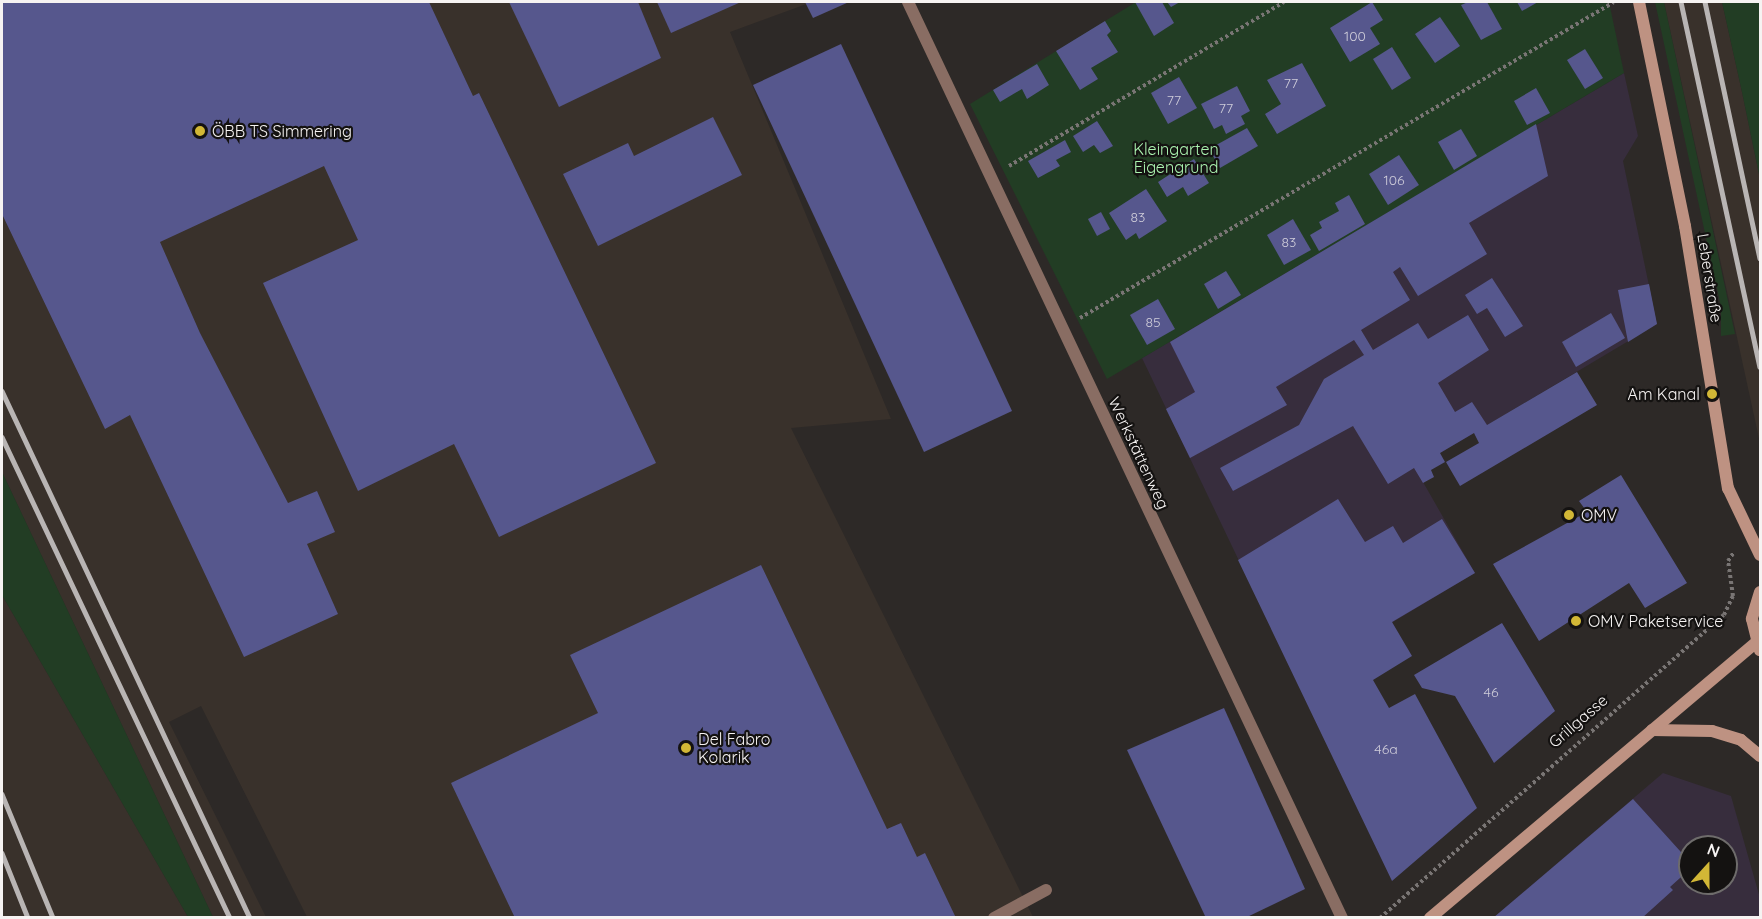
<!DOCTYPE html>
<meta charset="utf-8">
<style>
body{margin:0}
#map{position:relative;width:1762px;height:919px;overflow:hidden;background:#2d2927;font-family:Quicksand,sans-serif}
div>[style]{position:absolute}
.built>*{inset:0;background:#39312b}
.industrial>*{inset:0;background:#372d3d}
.green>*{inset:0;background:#223d24}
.building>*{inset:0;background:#56578d}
.path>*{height:4px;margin-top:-2px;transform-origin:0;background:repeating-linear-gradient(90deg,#797574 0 3px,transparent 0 6px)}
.lane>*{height:12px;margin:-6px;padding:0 6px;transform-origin:6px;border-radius:6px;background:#896d63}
.street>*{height:12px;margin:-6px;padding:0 6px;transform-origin:6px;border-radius:6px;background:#896d63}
.secondary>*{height:12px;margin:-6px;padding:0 6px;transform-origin:6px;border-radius:6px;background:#be9282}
.rail>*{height:4.5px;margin:-2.25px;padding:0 2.25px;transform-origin:2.25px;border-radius:2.25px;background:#b9b5b4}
.dots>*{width:16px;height:16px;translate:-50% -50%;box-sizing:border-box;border:3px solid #141211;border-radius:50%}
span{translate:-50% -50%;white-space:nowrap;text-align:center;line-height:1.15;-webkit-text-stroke:4.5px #141211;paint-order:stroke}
.number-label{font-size:14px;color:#ceccd9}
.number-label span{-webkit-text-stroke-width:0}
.poi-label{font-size:16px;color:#f6f3f2}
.left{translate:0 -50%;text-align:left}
.right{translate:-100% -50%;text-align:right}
.park-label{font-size:16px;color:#abf4b0}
.street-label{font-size:16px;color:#f6f3f2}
.frame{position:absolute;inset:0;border:3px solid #f6f3f2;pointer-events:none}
.north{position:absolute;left:1678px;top:835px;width:60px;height:60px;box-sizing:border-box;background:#141211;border:2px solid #6e6c6b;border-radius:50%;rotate:21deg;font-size:16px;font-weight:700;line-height:24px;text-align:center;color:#f6f3f2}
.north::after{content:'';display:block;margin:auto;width:21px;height:27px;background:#d2b736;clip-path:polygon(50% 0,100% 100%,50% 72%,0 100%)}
</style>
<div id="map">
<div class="built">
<div style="clip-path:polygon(2px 2px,812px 2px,730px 32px,891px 419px,791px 428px,1033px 917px,307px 917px,201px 706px,169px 722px,266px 917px,213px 917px,2px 472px)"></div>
<div style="clip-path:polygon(1664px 2px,1722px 2px,1742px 92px,1760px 179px,1760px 443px)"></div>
<div style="clip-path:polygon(2px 595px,188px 917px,2px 917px)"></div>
</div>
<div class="industrial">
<div style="clip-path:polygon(1624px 73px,1638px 136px,1623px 161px,1657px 324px,1415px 468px,1475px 573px,1296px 680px,1142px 358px)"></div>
<div style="clip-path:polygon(evenodd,1663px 773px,1731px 796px,1760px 898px,1760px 917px,1493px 918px,1663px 773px,1690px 847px,1726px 847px,1726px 883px,1690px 883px,1690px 847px)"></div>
</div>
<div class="green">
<div style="clip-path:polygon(1136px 2px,1609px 2px,1624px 73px,1107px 379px,970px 104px)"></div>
<div style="clip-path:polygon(1655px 2px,1664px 2px,1735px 334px,1721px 336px,1721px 307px)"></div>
<div style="clip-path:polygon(1722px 2px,1760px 2px,1760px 179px,1742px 92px)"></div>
<div style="clip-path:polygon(2px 472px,213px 917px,188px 917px,2px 595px)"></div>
</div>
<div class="building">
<div style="clip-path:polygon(2px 2px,429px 2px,473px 96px,479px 93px,656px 463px,499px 537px,454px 444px,358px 491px,263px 283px,358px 240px,324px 166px,160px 242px,200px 333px,288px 503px,317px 491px,335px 532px,307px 544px,338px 614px,244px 657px,130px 415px,105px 429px,2px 214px)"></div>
<div style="clip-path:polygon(509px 2px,638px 2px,661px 58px,559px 107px)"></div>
<div style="clip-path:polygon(657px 2px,741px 2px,671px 33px)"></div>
<div style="clip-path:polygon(805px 2px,849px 2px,813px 18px)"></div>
<div style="clip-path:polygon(1135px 2px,1162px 2px,1174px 23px,1154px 36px)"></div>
<div style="clip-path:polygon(1167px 2px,1180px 2px,1171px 7px)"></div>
<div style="clip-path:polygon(1372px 2px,1383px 20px,1370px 28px,1380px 44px,1350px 62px,1330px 28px)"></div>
<div style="clip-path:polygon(1468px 2px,1487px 2px,1502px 29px,1481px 40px,1461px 5px)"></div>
<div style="clip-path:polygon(1517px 2px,1538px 2px,1522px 11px)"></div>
<div style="clip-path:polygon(1440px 17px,1460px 46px,1435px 63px,1415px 34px)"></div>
<div style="clip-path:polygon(1105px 21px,1111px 31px,1107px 35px,1118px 52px,1091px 68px,1098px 79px,1080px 90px,1056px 51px)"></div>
<div style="clip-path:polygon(841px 44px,1012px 411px,924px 452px,753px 85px)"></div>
<div style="clip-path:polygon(1392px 47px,1411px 78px,1392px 90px,1373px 59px)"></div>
<div style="clip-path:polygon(1585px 49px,1603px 78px,1585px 89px,1567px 60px)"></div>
<div style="clip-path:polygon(1302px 63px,1326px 106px,1277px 134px,1265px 114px,1281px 104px,1267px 80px)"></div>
<div style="clip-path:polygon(1037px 64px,1049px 85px,1027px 99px,1022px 89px,1000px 102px,993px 90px)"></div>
<div style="clip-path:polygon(1179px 77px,1197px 108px,1168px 124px,1151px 93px)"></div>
<div style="clip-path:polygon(1237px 86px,1250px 111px,1241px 116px,1245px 124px,1226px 134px,1222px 125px,1214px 129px,1201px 104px)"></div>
<div style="clip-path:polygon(1536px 88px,1550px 113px,1527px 125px,1514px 101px)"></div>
<div style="clip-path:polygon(713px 117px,742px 175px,598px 246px,563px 174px,628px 143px,634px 156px)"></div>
<div style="clip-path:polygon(1097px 121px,1113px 146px,1100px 153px,1094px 145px,1083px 152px,1073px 136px)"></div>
<div style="clip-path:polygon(1536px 124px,1548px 176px,1469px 223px,1487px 254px,1418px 296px,1400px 267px,1393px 272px,1410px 300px,1361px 330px,1373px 350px,1418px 323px,1428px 339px,1468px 315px,1489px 350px,1438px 383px,1455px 412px,1472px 402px,1487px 425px,1577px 372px,1597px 405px,1460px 486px,1446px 462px,1479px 443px,1474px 433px,1440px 453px,1445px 462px,1431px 470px,1434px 477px,1423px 483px,1414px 468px,1388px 484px,1353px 426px,1233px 491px,1220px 468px,1299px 425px,1324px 379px,1364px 355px,1354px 340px,1276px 387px,1287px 405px,1190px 458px,1166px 409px,1195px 392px,1170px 342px)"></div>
<div style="clip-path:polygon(1247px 128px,1258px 146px,1220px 168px,1209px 149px)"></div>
<div style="clip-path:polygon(1461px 129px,1477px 156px,1454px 170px,1438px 142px)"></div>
<div style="clip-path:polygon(1065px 140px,1071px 152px,1056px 160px,1060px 166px,1038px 178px,1028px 161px)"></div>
<div style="clip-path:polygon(1399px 155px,1419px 185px,1388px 205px,1369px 174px)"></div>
<div style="clip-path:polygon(1194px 159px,1209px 183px,1188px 196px,1183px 187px,1167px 197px,1158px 182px)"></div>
<div style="clip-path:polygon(1146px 189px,1167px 221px,1139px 239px,1136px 233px,1126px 240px,1109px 213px)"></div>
<div style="clip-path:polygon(1349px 195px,1365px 224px,1319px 251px,1310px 235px,1322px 228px,1319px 222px,1339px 211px,1335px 203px)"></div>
<div style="clip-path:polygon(1101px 212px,1110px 229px,1097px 236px,1088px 219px)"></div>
<div style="clip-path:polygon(1293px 219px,1311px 250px,1284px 265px,1267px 235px)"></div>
<div style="clip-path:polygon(1226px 271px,1241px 295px,1218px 309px,1204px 284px)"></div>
<div style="clip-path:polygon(1492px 278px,1523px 326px,1505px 337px,1487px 308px,1477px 314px,1465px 295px)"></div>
<div style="clip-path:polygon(1649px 284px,1657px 324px,1628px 342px,1618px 290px)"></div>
<div style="clip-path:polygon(1158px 299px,1175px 329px,1147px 345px,1130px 315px)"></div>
<div style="clip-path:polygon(1611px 313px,1625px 338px,1576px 367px,1562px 342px)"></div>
<div style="clip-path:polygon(1621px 475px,1687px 583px,1645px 608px,1629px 583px,1539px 641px,1493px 564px,1587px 512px,1579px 501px)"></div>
<div style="clip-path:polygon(1338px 499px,1365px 542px,1393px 526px,1403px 543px,1442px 519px,1475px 573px,1392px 622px,1412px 656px,1373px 680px,1389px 708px,1415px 694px,1477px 808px,1392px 881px,1238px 560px)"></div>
<div style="clip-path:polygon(761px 565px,887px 829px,901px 823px,917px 857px,925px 853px,956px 918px,515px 918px,451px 783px,598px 713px,570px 655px)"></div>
<div style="clip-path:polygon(1502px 623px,1555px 711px,1494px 763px,1455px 696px,1422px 688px,1414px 675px)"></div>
<div style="clip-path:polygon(1224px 708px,1305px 889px,1245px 918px,1206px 918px,1127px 750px)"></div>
<div style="clip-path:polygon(1633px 799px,1690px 862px,1690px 869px,1670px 887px,1673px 890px,1642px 918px,1493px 918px)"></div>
</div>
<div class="path">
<div style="left:1009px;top:166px;width:320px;rotate:-30.8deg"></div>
<div style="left:1080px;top:318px;width:620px;rotate:-30.62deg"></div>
<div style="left:1380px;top:918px;width:458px;rotate:-41.4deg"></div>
<div style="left:1724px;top:615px;width:21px;rotate:-65deg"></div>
<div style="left:1733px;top:596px;width:35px;rotate:-98deg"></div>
<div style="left:1728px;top:561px;width:11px;rotate:-56deg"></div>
</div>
<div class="lane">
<div style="left:994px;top:918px;width:59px;rotate:-28.3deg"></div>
</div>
<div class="street">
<div style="left:908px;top:2px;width:1014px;rotate:64.65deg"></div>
</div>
<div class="secondary">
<div style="left:1639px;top:2px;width:229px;rotate:78.4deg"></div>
<div style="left:1685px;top:226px;width:266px;rotate:80.7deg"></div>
<div style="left:1728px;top:488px;width:74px;rotate:64.5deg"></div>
<div style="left:1760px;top:592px;width:28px;rotate:107deg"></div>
<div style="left:1752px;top:619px;width:32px;rotate:76deg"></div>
<div style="left:1652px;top:730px;width:60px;rotate:1deg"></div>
<div style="left:1712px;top:731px;width:30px;rotate:17deg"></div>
<div style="left:1741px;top:740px;width:25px;rotate:40deg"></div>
<div style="left:1430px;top:918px;width:428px;rotate:-40.2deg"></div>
</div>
<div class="rail">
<div style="left:1681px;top:2px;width:373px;rotate:77.8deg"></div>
<div style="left:1705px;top:2px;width:262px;rotate:77.9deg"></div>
<div style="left:2px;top:391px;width:582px;rotate:64.8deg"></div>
<div style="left:2px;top:437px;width:532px;rotate:64.64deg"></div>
<div style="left:2px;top:794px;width:134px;rotate:67.6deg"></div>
<div style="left:2px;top:853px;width:70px;rotate:68.2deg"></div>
</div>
<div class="dots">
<div style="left:200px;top:131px;background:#d2b736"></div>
<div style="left:1712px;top:394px;background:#d2b736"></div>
<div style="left:1569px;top:515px;background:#d2b736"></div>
<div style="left:1576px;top:621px;background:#d2b736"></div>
<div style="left:686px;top:748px;background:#d2b736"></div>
</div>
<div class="number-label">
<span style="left:1355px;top:36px">100</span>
<span style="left:1291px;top:83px">77</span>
<span style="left:1174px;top:100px">77</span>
<span style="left:1226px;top:108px">77</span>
<span style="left:1394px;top:180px">106</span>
<span style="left:1138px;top:217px">83</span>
<span style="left:1289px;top:242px">83</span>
<span style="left:1153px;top:322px">85</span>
<span style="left:1491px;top:692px">46</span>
<span style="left:1386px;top:749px">46a</span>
</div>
<div class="poi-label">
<span class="left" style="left:212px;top:131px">ÖBB TS Simmering</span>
<span class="right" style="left:1700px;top:394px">Am Kanal</span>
<span class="left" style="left:1581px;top:515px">OMV</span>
<span class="left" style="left:1588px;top:621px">OMV Paketservice</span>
<span class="left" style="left:698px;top:748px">Del Fabro<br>Kolarik</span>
</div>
<div class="park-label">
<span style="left:1176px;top:158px">Kleingarten<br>Eigengrund</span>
</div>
<div class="street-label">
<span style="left:1710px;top:278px;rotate:81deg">Leberstraße</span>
<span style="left:1139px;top:453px;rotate:65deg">Werkstättenweg</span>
<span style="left:1578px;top:721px;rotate:-41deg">Grillgasse</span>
</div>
<div class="frame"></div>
<div class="north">N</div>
</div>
